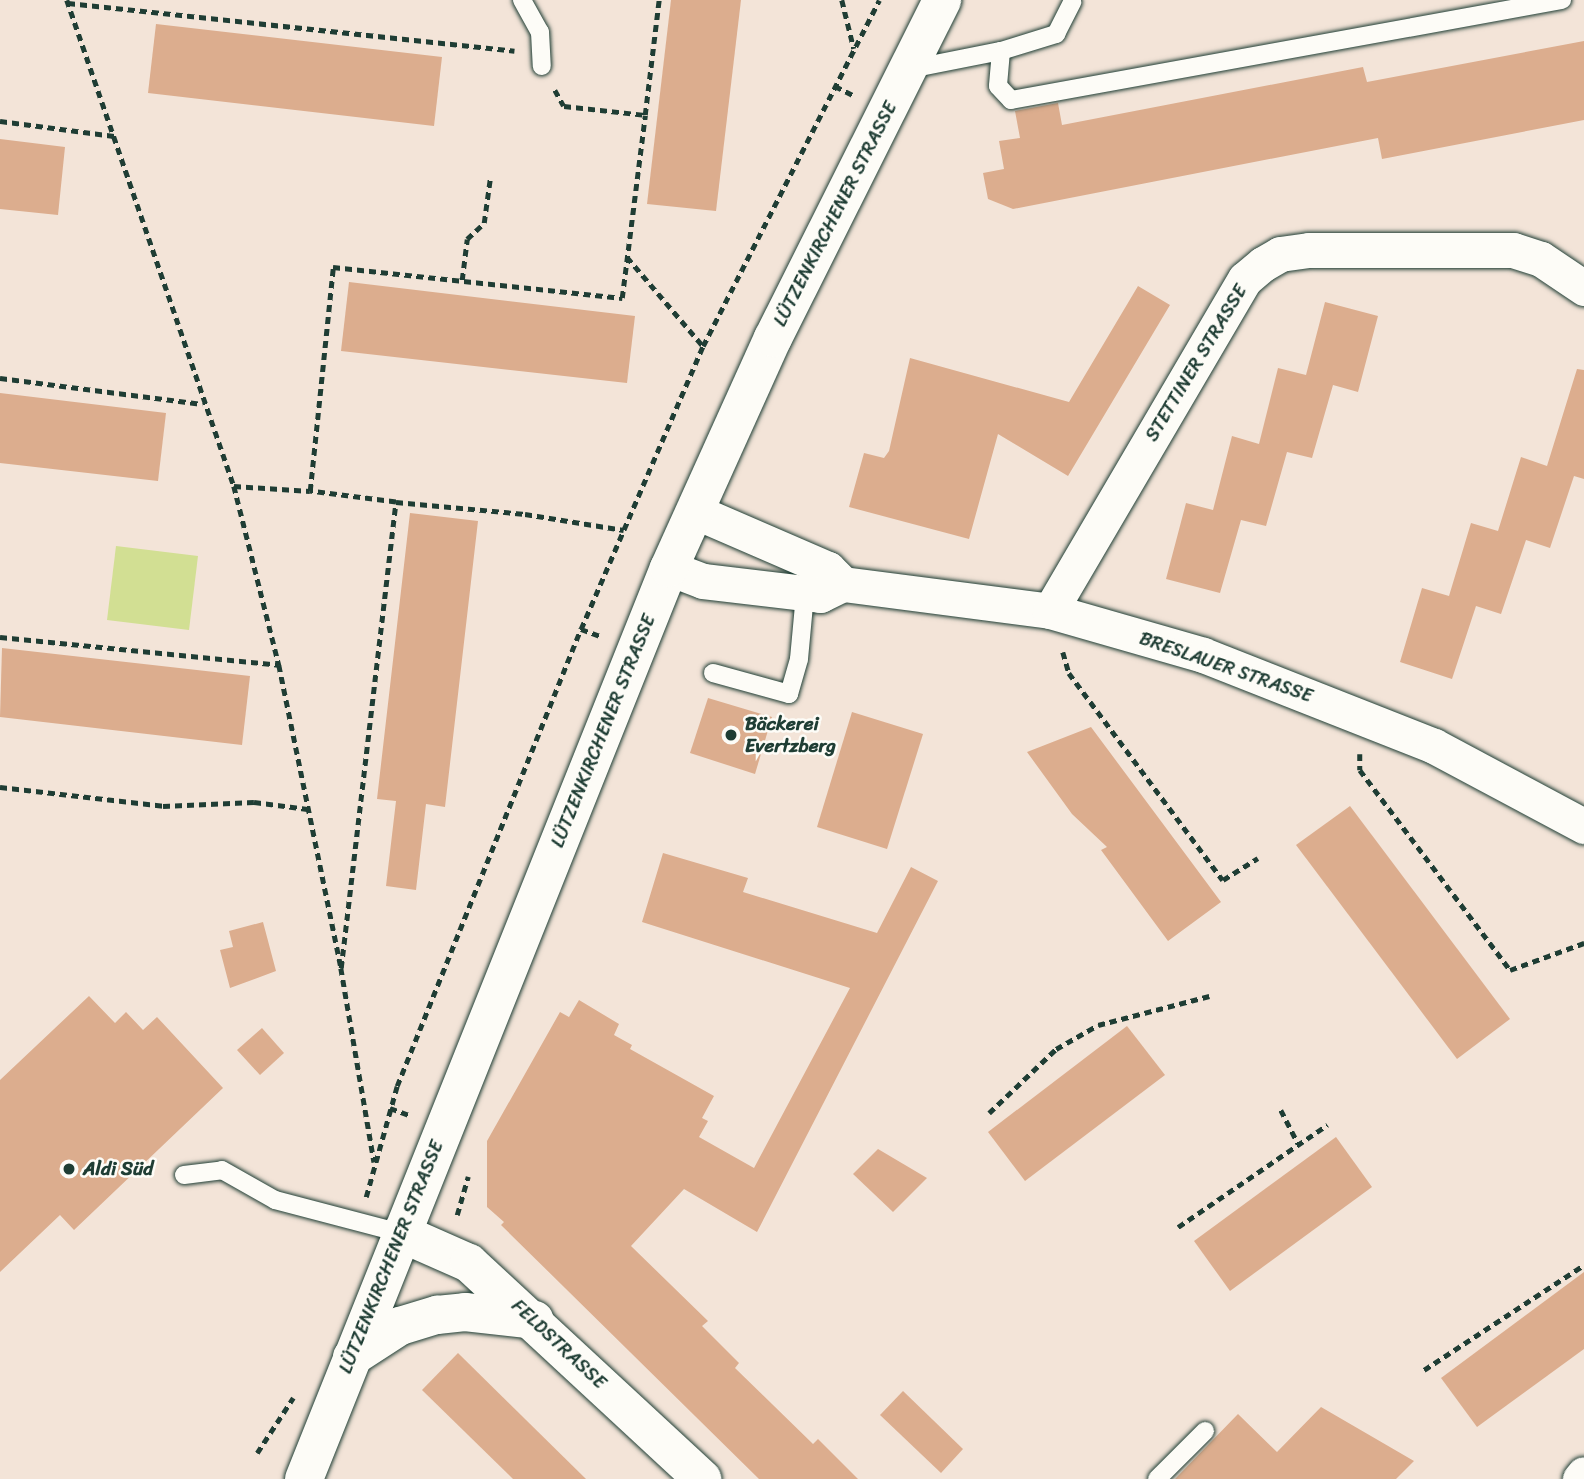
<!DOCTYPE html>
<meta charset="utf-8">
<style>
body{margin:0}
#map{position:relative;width:1584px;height:1479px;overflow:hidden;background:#f3e4d8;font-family:Sriracha,sans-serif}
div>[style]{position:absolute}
.green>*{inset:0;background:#d2df93}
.building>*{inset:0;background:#dcad8e}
.path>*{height:4.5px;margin-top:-2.25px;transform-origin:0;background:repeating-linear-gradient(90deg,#1f3d34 0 7px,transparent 0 12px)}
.roads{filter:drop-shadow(0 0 2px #1f3d34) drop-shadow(0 0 2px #1f3d34)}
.lane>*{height:18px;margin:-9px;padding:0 9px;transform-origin:9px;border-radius:9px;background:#fdfcf7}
.street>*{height:35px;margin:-17.5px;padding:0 17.5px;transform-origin:17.5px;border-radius:17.5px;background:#fdfcf7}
.secondary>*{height:38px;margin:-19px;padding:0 19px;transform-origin:19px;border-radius:19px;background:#fdfcf7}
.dots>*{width:19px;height:19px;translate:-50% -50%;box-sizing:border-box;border:4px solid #fdfcf7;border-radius:50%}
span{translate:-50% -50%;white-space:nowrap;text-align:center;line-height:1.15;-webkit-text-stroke:5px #fdfcf7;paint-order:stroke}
.street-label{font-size:19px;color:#1f3d34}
.poi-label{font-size:19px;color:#1f3d34;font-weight:700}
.left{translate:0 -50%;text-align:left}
</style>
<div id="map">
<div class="green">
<div style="clip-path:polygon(116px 546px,198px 556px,189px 630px,107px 620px)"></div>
</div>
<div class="building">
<div style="clip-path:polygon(671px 0,741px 0,716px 211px,647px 204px)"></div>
<div style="clip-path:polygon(156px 24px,442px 57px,434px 126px,148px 93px)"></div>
<div style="clip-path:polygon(1584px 41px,1584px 120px,1382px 159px,1378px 138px,1013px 209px,988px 199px,983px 173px,1004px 169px,999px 141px,1020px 138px,1015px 111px,1058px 103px,1062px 125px,1363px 67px,1367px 82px)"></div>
<div style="clip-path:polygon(0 139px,65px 147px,58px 215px,0 209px)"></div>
<div style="clip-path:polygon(349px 282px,635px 316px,627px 383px,341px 351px)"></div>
<div style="clip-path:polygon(1138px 286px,1170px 305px,1068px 476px,998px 434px,969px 539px,849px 507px,864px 453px,884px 458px,889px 451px,910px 358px,1069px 402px)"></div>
<div style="clip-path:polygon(1325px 302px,1378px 316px,1358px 392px,1333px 385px,1312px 458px,1287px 452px,1266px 526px,1241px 520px,1220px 593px,1166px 579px,1186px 503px,1213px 510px,1232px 436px,1259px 444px,1278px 368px,1306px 375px)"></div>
<div style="clip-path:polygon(1577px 369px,1584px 370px,1584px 479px,1574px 476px,1550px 548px,1526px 540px,1501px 614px,1476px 606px,1452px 679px,1400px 662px,1422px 588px,1449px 596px,1471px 523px,1498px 531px,1521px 457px,1547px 466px)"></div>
<div style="clip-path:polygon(0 393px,166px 413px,158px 481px,0 463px)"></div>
<div style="clip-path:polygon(410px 513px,478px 521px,445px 807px,426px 804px,416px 890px,386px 886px,396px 801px,377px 799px)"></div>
<div style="clip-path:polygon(2px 648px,250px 676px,242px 745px,0 717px)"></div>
<div style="clip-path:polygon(708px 698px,772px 717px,755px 774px,690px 753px)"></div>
<div style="clip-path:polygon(852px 712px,923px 734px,887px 849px,817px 827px)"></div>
<div style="clip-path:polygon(1091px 727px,1221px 902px,1168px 941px,1101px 850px,1107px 847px,1072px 814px,1027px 752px)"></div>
<div style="clip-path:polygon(1350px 806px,1510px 1019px,1457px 1059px,1296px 845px)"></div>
<div style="clip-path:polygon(663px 853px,748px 878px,743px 892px,877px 933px,911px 867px,938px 881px,757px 1232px,684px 1189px,631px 1246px,708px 1321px,702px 1326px,739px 1363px,735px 1368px,813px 1444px,818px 1439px,858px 1479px,759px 1479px,501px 1225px,504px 1222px,487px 1207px,487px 1141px,560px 1012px,569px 1017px,579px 1000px,619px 1024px,614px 1035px,632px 1045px,630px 1049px,714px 1096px,702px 1118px,708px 1121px,699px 1137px,754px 1168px,850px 988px,642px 922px)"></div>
<div style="clip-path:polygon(263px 922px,276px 971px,230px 988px,220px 950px,233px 947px,229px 931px)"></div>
<div style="clip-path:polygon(89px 996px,115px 1023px,126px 1012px,143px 1030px,157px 1017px,223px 1088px,74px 1230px,60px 1215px,0 1272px,0 1080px)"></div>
<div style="clip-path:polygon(1127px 1026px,1165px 1075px,1025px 1181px,988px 1132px)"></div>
<div style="clip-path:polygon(262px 1028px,284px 1053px,260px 1075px,237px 1050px)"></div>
<div style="clip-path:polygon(1336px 1137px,1372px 1187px,1230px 1291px,1194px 1241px)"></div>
<div style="clip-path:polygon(878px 1149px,927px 1178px,893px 1212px,853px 1174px)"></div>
<div style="clip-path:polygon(1584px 1272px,1584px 1349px,1477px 1427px,1441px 1378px)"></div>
<div style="clip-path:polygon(458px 1353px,586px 1479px,513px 1479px,422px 1390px)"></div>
<div style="clip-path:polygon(903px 1391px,963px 1449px,941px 1473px,880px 1415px)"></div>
<div style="clip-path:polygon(1321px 1407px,1414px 1461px,1396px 1479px,1175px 1479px,1238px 1414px,1277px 1452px)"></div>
</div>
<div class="path">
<div style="left:67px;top:0;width:514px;rotate:71.04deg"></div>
<div style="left:234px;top:486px;width:185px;rotate:75.9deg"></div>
<div style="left:279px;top:665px;width:309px;rotate:78.4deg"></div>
<div style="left:341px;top:968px;width:197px;rotate:80.3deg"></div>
<div style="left:842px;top:0;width:50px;rotate:76.2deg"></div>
<div style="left:68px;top:3px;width:449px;rotate:6.1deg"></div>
<div style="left:835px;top:86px;width:20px;rotate:27deg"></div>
<div style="left:555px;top:90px;width:18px;rotate:61deg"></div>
<div style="left:564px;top:106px;width:81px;rotate:6.3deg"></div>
<div style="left:645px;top:115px;width:116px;rotate:-83.1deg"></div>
<div style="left:0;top:121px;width:115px;rotate:7.5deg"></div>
<div style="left:627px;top:257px;width:117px;rotate:49.5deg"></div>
<div style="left:462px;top:280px;width:41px;rotate:-83deg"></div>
<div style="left:467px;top:239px;width:23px;rotate:-43deg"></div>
<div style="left:484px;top:223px;width:44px;rotate:-82.2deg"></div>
<div style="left:0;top:378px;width:204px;rotate:7.3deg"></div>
<div style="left:234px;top:486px;width:76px;rotate:3.8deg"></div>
<div style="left:396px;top:502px;width:130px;rotate:5.3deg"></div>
<div style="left:525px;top:514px;width:100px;rotate:9.2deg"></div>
<div style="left:581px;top:629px;width:20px;rotate:20deg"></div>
<div style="left:0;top:637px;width:280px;rotate:5.7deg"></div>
<div style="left:1063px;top:652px;width:22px;rotate:74deg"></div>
<div style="left:1069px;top:673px;width:258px;rotate:53.4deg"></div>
<div style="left:1223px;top:880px;width:41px;rotate:-32.2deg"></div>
<div style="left:1360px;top:754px;width:16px;rotate:90deg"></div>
<div style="left:1360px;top:770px;width:250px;rotate:53.1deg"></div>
<div style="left:1510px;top:970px;width:79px;rotate:-20deg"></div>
<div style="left:0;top:787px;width:164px;rotate:6.6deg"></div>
<div style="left:163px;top:806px;width:91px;rotate:-2.5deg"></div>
<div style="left:254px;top:802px;width:54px;rotate:7.4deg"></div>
<div style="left:341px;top:968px;width:469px;rotate:-83.3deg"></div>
<div style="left:396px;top:502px;width:87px;rotate:-172.7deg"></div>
<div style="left:310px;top:491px;width:225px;rotate:-84.1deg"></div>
<div style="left:333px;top:267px;width:291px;rotate:6.1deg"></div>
<div style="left:622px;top:298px;width:184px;rotate:-82.8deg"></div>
<div style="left:390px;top:1108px;width:20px;rotate:20deg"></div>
<div style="left:1281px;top:1110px;width:38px;rotate:63deg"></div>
<div style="left:989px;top:1113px;width:93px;rotate:-43.7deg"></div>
<div style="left:1056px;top:1049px;width:48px;rotate:-29.7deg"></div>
<div style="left:1098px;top:1025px;width:115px;rotate:-14.6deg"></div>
<div style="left:366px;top:1197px;width:115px;rotate:-74.4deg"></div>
<div style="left:397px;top:1086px;width:493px;rotate:-68.1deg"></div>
<div style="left:581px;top:629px;width:308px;rotate:-66.7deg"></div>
<div style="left:703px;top:346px;width:388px;rotate:-63deg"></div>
<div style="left:457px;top:1215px;width:40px;rotate:-74deg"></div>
<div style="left:1178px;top:1227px;width:181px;rotate:-34.4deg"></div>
<div style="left:1424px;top:1370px;width:191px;rotate:-33.3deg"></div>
<div style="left:257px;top:1453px;width:66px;rotate:-56.8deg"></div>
</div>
<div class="roads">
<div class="lane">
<div style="left:522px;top:0;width:37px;rotate:61deg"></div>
<div style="left:540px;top:32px;width:34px;rotate:87deg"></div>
<div style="left:1001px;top:51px;width:35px;rotate:95deg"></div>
<div style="left:998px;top:86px;width:19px;rotate:47deg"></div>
<div style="left:1011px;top:100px;width:560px;rotate:-10.29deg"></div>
<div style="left:910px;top:69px;width:93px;rotate:-11.2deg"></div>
<div style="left:1001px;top:51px;width:58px;rotate:-17.2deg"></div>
<div style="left:1056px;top:34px;width:36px;rotate:-63deg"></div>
<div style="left:713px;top:673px;width:79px;rotate:15.4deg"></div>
<div style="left:789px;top:694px;width:36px;rotate:-74deg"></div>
<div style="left:799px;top:659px;width:65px;rotate:-84.7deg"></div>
<div style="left:184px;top:1175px;width:38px;rotate:-7deg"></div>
<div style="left:222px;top:1170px;width:61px;rotate:29.5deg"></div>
<div style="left:275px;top:1200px;width:130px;rotate:14.7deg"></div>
<div style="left:1157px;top:1479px;width:68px;rotate:-45deg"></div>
</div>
<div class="street">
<div style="left:694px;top:511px;width:146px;rotate:23.4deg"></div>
<div style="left:828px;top:569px;width:21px;rotate:45deg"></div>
<div style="left:843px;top:584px;width:209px;rotate:7.4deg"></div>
<div style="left:1050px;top:611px;width:159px;rotate:16deg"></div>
<div style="left:1203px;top:655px;width:248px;rotate:21.5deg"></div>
<div style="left:1434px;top:746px;width:170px;rotate:28.1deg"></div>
<div style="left:669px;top:568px;width:36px;rotate:21deg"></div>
<div style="left:703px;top:581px;width:118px;rotate:6.8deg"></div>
<div style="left:820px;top:595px;width:25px;rotate:-26deg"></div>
<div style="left:1050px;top:611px;width:385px;rotate:-59.6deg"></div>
<div style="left:1245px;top:279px;width:23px;rotate:-40deg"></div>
<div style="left:1263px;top:264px;width:20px;rotate:-30deg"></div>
<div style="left:1280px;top:254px;width:29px;rotate:-8deg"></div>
<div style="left:1309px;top:250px;width:204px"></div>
<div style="left:1513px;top:250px;width:29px;rotate:18deg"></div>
<div style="left:1541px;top:259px;width:52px;rotate:34deg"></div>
<div style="left:1580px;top:1479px;width:6px;rotate:-51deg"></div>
</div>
<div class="secondary">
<div style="left:401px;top:1233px;width:74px;rotate:23.8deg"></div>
<div style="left:469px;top:1263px;width:318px;rotate:42.8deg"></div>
<div style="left:352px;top:1357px;width:57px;rotate:-32.9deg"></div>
<div style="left:400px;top:1326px;width:39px;rotate:-17deg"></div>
<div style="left:437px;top:1315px;width:28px;rotate:-6deg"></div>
<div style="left:465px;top:1312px;width:70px;rotate:6.5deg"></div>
<div style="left:304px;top:1479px;width:981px;rotate:-68.17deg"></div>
<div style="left:669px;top:568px;width:252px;rotate:-65.7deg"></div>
<div style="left:773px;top:338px;width:378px;rotate:-63.4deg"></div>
</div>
</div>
<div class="dots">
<div style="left:731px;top:735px;background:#1f3d34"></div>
<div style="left:69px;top:1169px;background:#1f3d34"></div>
</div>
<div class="street-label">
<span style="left:835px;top:214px;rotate:-63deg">LÜTZENKIRCHENER STRASSE</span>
<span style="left:1196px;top:363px;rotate:-59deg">STETTINER STRASSE</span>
<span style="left:1226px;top:667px;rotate:19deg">BRESLAUER STRASSE</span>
<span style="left:603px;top:731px;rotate:-68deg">LÜTZENKIRCHENER STRASSE</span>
<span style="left:391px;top:1257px;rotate:-68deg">LÜTZENKIRCHENER STRASSE</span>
<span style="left:559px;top:1344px;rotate:43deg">FELDSTRASSE</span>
</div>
<div class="poi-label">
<span class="left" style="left:745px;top:735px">Bäckerei<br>Evertzberg</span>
<span class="left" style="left:83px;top:1169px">Aldi Süd</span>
</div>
</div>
